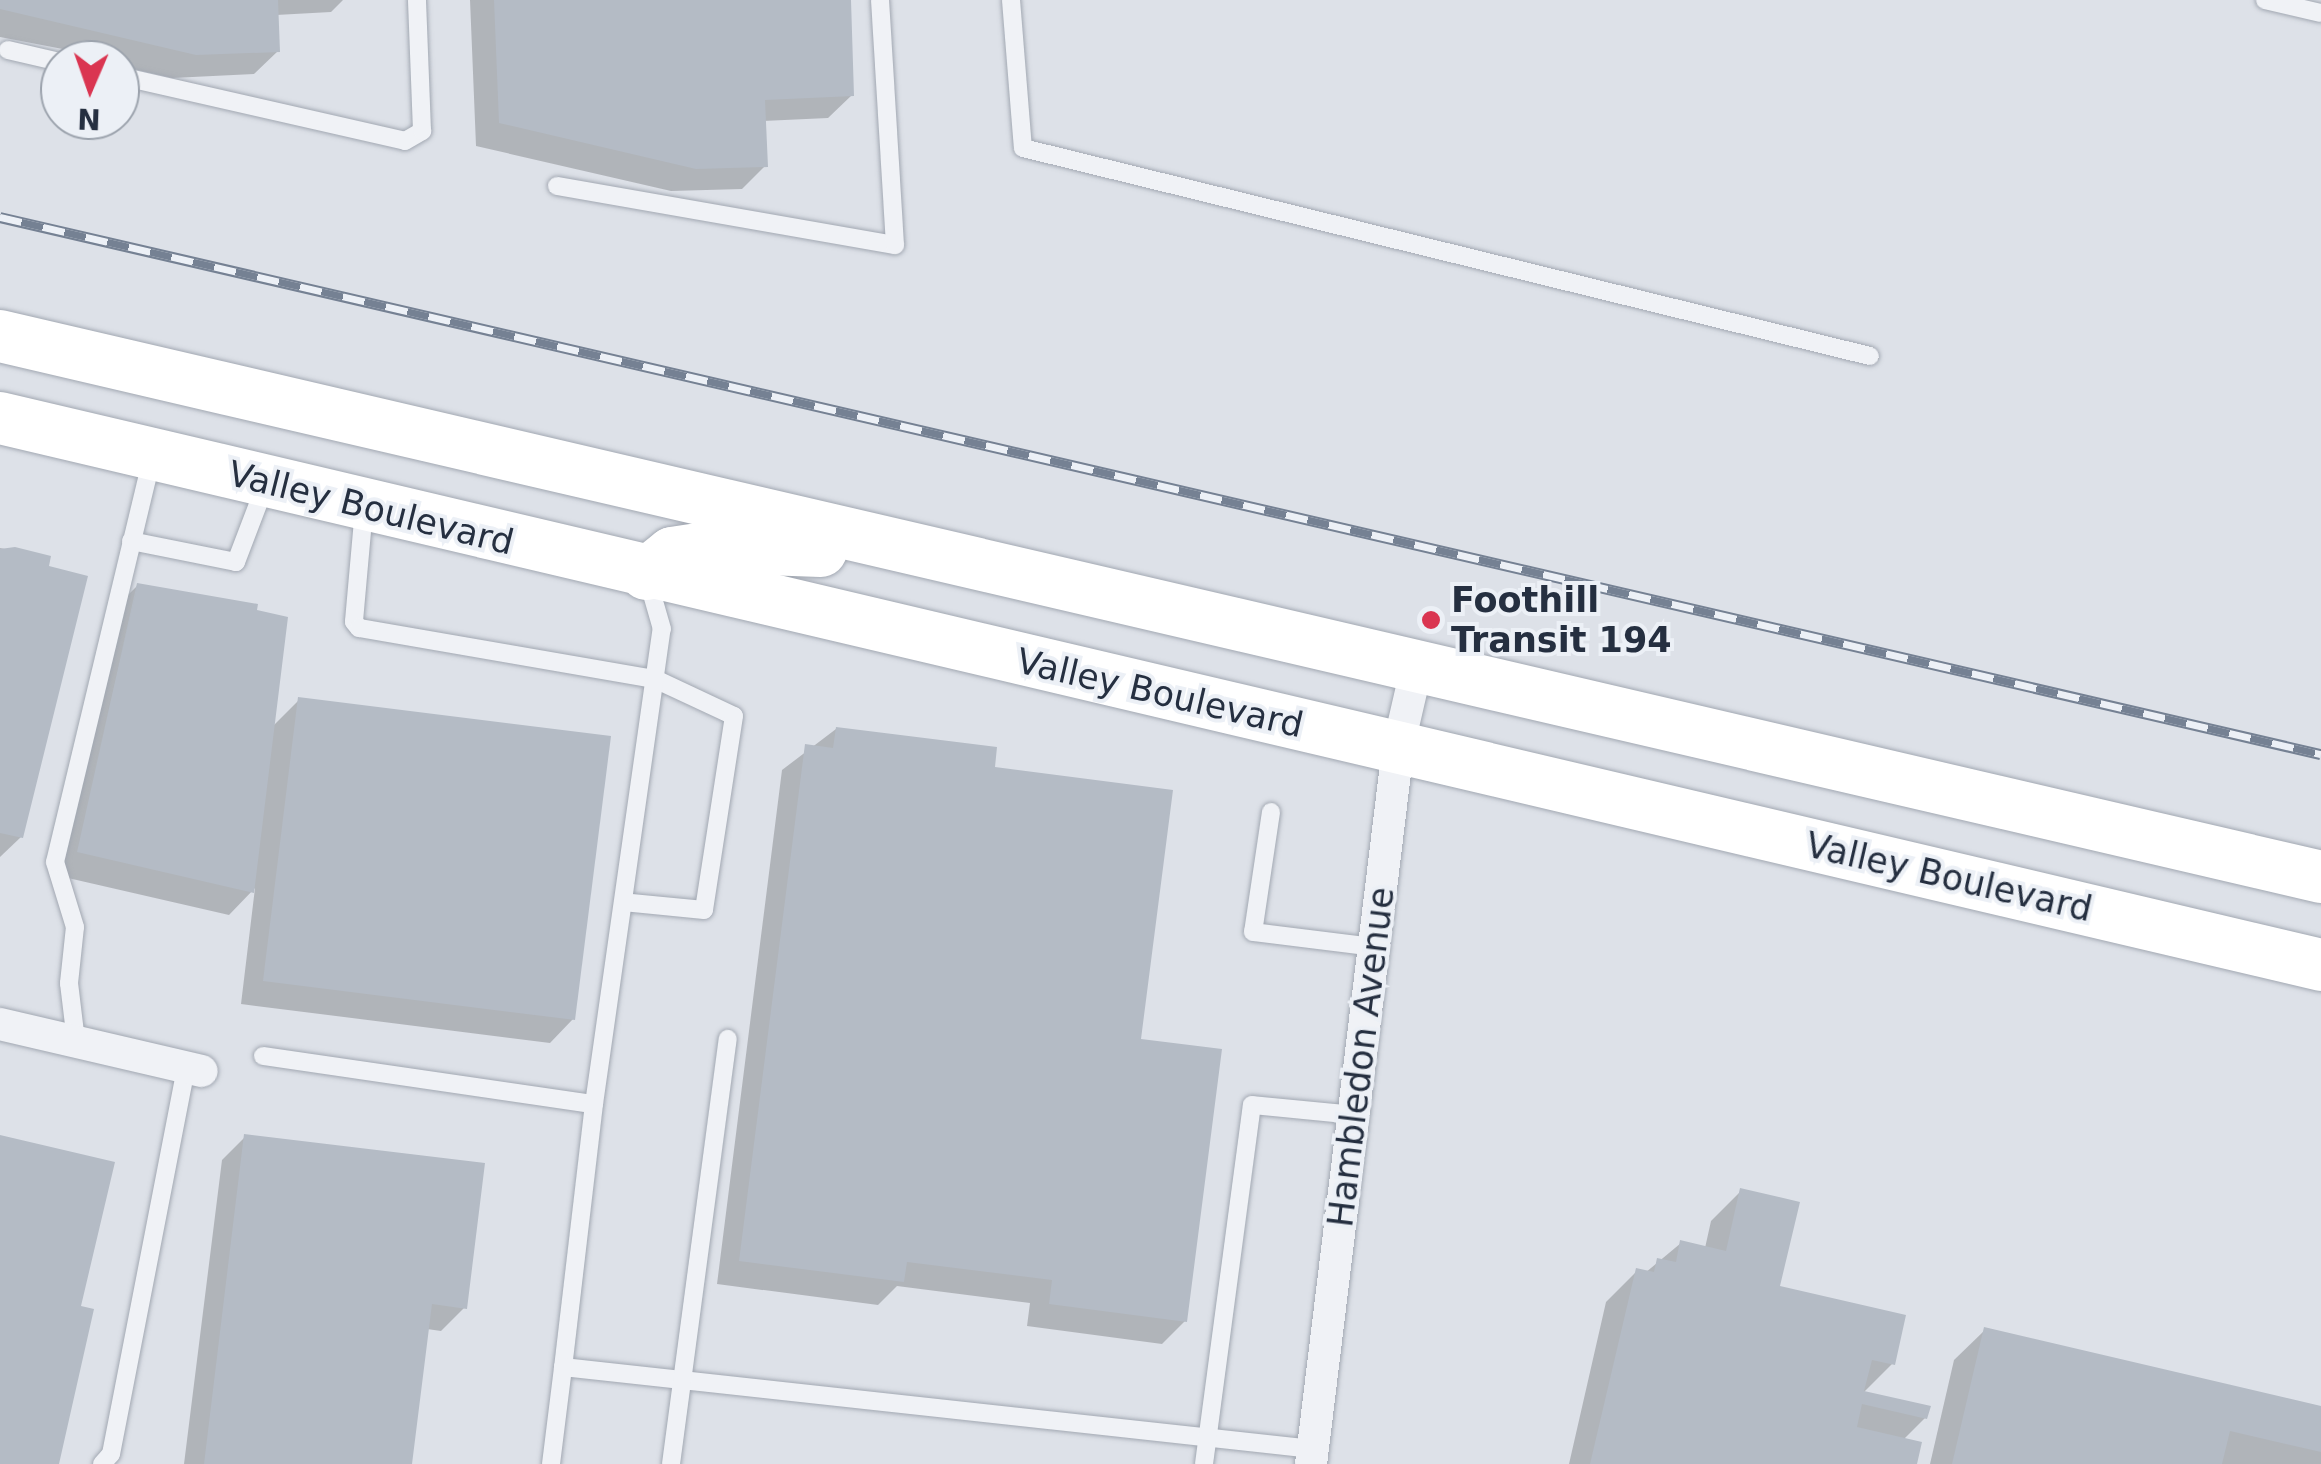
<!DOCTYPE html>
<style>
body{margin:0}
#map{position:relative;width:2321px;height:1464px;overflow:hidden;background:#dde1e8;font-family:"DejaVu Sans",sans-serif}
div>[style]{position:absolute}
.shadow>*{inset:0;background:#0003}
.building>*{inset:0;background:#b4bbc5}
.roads{filter:drop-shadow(0 0 2px #a2a8b2) drop-shadow(0 0 2px #a2a8b2)}
.service>*{height:18px;margin:-9px;padding:0 9px;transform-origin:9px;border-radius:9px;background:#f0f2f6}
.minor>*{height:32px;margin:-16px;padding:0 16px;transform-origin:16px;border-radius:16px;background:#f0f2f6}
.primary>*{height:52px;margin:-26px;padding:0 26px;transform-origin:26px;border-radius:26px;background:#fff}
.rail>*{height:11px;margin-top:-5.5px;transform-origin:0;background:repeating-linear-gradient(90deg,#ecf0f6 0 22px,#758193 0 44px);box-sizing:border-box;border-block:2px solid #758193}
.dots>*{width:28px;height:28px;translate:-50% -50%;box-sizing:border-box;border:5px solid #ecf0f6;border-radius:50%}
span{translate:-50% -50%;white-space:nowrap;text-align:center;line-height:1.15;-webkit-text-stroke:8px #ecf0f6;paint-order:stroke}
.street-label{font-size:35px;color:#252f40}
.poi-label{font-size:35px;color:#252f40;font-weight:700}
.left{translate:0 -50%;text-align:left}
.north{position:absolute;left:40px;top:40px;width:100px;height:100px;box-sizing:border-box;background:#ecf0f6;border:2px solid #9ca3ad;border-radius:50%;rotate:182deg;font-size:28px;font-weight:700;line-height:40px;text-align:center;color:#252f40}
.north::after{content:'';display:block;margin:auto;width:35px;height:45px;background:#da3551;clip-path:polygon(50% 0,100% 100%,50% 72%,0 100%)}
</style>
<div id="map">
<div class="shadow">
<div style="clip-path:polygon(0 0,343px 0,331px 12px,276px 15px,278px 51px,254px 74px,172px 78px,120px 66px,120px 60px,0 37px)"></div>
<div style="clip-path:polygon(470px 0,848px 0,852px 95px,828px 118px,763px 121px,765px 166px,742px 189px,671px 191px,476px 146px)"></div>
<div style="clip-path:polygon(0 548px,48px 558px,21px 837px,0 857px)"></div>
<div style="clip-path:polygon(138px 585px,272px 727px,299px 700px,573px 1019px,550px 1043px,241px 1004px,255px 888px,229px 915px,55px 875px,114px 609px)"></div>
<div style="clip-path:polygon(836px 729px,992px 770px,1138px 1042px,1185px 1321px,1162px 1344px,1027px 1326px,1030px 1303px,897px 1286px,878px 1305px,717px 1284px,782px 770px)"></div>
<div style="clip-path:polygon(245px 1137px,465px 1307px,441px 1331px,427px 1329px,410px 1464px,184px 1464px,222px 1160px)"></div>
<div style="clip-path:polygon(1741px 1191px,1777px 1288px,1892px 1364px,1863px 1393px,1925px 1418px,1903px 1440px,1915px 1464px,1569px 1464px,1606px 1302px,1637px 1271px,1645px 1273px,1681px 1243px,1705px 1248px,1711px 1221px)"></div>
<div style="clip-path:polygon(1985px 1330px,2321px 1408px,2321px 1464px,1930px 1464px,1954px 1360px)"></div>
</div>
<div class="building">
<div style="clip-path:polygon(0 0,278px 0,280px 52px,196px 55px,0 9px)"></div>
<div style="clip-path:polygon(494px 0,851px 0,854px 96px,765px 100px,768px 167px,696px 169px,499px 123px)"></div>
<div style="clip-path:polygon(15px 547px,51px 556px,49px 566px,88px 576px,23px 838px,0 833px,0 549px)"></div>
<div style="clip-path:polygon(137px 583px,258px 604px,257px 610px,288px 617px,254px 893px,77px 852px)"></div>
<div style="clip-path:polygon(298px 697px,611px 736px,575px 1020px,263px 981px)"></div>
<div style="clip-path:polygon(836px 727px,997px 747px,995px 767px,1173px 790px,1141px 1039px,1222px 1049px,1187px 1322px,1049px 1304px,1052px 1280px,907px 1262px,904px 1282px,739px 1261px,805px 744px,833px 748px)"></div>
<div style="clip-path:polygon(244px 1134px,485px 1163px,467px 1309px,432px 1304px,412px 1464px,204px 1464px)"></div>
<div style="clip-path:polygon(0 1135px,115px 1162px,81px 1306px,94px 1309px,59px 1464px,0 1464px)"></div>
<div style="clip-path:polygon(1740px 1188px,1800px 1202px,1780px 1286px,1906px 1315px,1895px 1365px,1872px 1360px,1864px 1391px,1931px 1406px,1927px 1419px,1862px 1404px,1857px 1427px,1922px 1442px,1917px 1464px,1590px 1464px,1636px 1268px,1654px 1272px,1657px 1258px,1676px 1262px,1680px 1240px,1726px 1251px)"></div>
<div style="clip-path:polygon(1984px 1327px,2321px 1406px,2321px 1452px,2230px 1431px,2222px 1464px,1952px 1464px)"></div>
</div>
<div class="roads">
<div class="service">
<div style="left:1011px;top:0;width:148px;rotate:85.4deg"></div>
<div style="left:1023px;top:148px;width:872px;rotate:13.8deg"></div>
<div style="left:2265px;top:0;width:57px;rotate:13.1deg"></div>
<div style="left:8px;top:50px;width:53px;rotate:13deg"></div>
<div style="left:120px;top:76px;width:292px;rotate:12.8deg"></div>
<div style="left:405px;top:141px;width:20px;rotate:-30deg"></div>
<div style="left:422px;top:131px;width:131px;rotate:-92.2deg"></div>
<div style="left:557px;top:186px;width:343px;rotate:9.9deg"></div>
<div style="left:895px;top:245px;width:245px;rotate:-93.5deg"></div>
<div style="left:364px;top:509px;width:113px;rotate:95.1deg"></div>
<div style="left:354px;top:622px;width:8px;rotate:50deg"></div>
<div style="left:359px;top:628px;width:300px;rotate:9.8deg"></div>
<div style="left:655px;top:679px;width:87px;rotate:25.1deg"></div>
<div style="left:734px;top:716px;width:196px;rotate:98.8deg"></div>
<div style="left:704px;top:910px;width:81px;rotate:-174.4deg"></div>
<div style="left:131px;top:541px;width:107px;rotate:11.3deg"></div>
<div style="left:236px;top:562px;width:81px;rotate:-69.1deg"></div>
<div style="left:1271px;top:812px;width:121px;rotate:98.5deg"></div>
<div style="left:1253px;top:932px;width:122px;rotate:7.1deg"></div>
<div style="left:76px;top:1041px;width:58px;rotate:-96.9deg"></div>
<div style="left:69px;top:983px;width:56px;rotate:-83.9deg"></div>
<div style="left:75px;top:927px;width:68px;rotate:-107.1deg"></div>
<div style="left:55px;top:862px;width:415px;rotate:-76.5deg"></div>
<div style="left:263px;top:1056px;width:334px;rotate:8.3deg"></div>
<div style="left:594px;top:1104px;width:265px;rotate:96.7deg"></div>
<div style="left:563px;top:1367px;width:754px;rotate:6.24deg"></div>
<div style="left:594px;top:1104px;width:480px;rotate:-81.9deg"></div>
<div style="left:662px;top:629px;width:54px;rotate:-106.1deg"></div>
<div style="left:102px;top:1464px;width:13px;rotate:-48deg"></div>
<div style="left:111px;top:1454px;width:394px;rotate:-79deg"></div>
<div style="left:551px;top:1464px;width:98px;rotate:-82.9deg"></div>
<div style="left:671px;top:1464px;width:429px;rotate:-82.4deg"></div>
<div style="left:1204px;top:1464px;width:362px;rotate:-82.4deg"></div>
<div style="left:1252px;top:1105px;width:102px;rotate:5.6deg"></div>
</div>
<div class="minor">
<div style="left:0;top:1024px;width:207px;rotate:13.1deg"></div>
<div style="left:1311px;top:1464px;width:721px;rotate:-83.07deg"></div>
<div style="left:1398px;top:748px;width:84px;rotate:-77deg"></div>
</div>
<div class="primary">
<div style="left:0;top:336px;width:2383px;rotate:13.12deg"></div>
<div style="left:0;top:418px;width:2385px;rotate:13.26deg"></div>
<div style="left:646px;top:574px;width:33px;rotate:-39deg"></div>
<div style="left:672px;top:553px;width:40px;rotate:-8.5deg"></div>
<div style="left:712px;top:547px;width:109px;rotate:2.1deg"></div>
</div>
</div>
<div class="rail">
<div style="left:0;top:217px;width:2382px;rotate:13.03deg"></div>
</div>
<div class="dots">
<div style="left:1431px;top:620px;background:#da3551"></div>
</div>
<div class="street-label">
<span style="left:371px;top:508px;rotate:14deg">Valley Boulevard</span>
<span style="left:1160px;top:693px;rotate:13deg">Valley Boulevard</span>
<span style="left:1949px;top:877px;rotate:13deg">Valley Boulevard</span>
<span style="left:1361px;top:1057px;rotate:-83deg">Hambledon Avenue</span>
</div>
<div class="poi-label">
<span class="left" style="left:1451px;top:620px">Foothill<br>Transit 194</span>
</div>
<div class="north">N</div>
</div>
